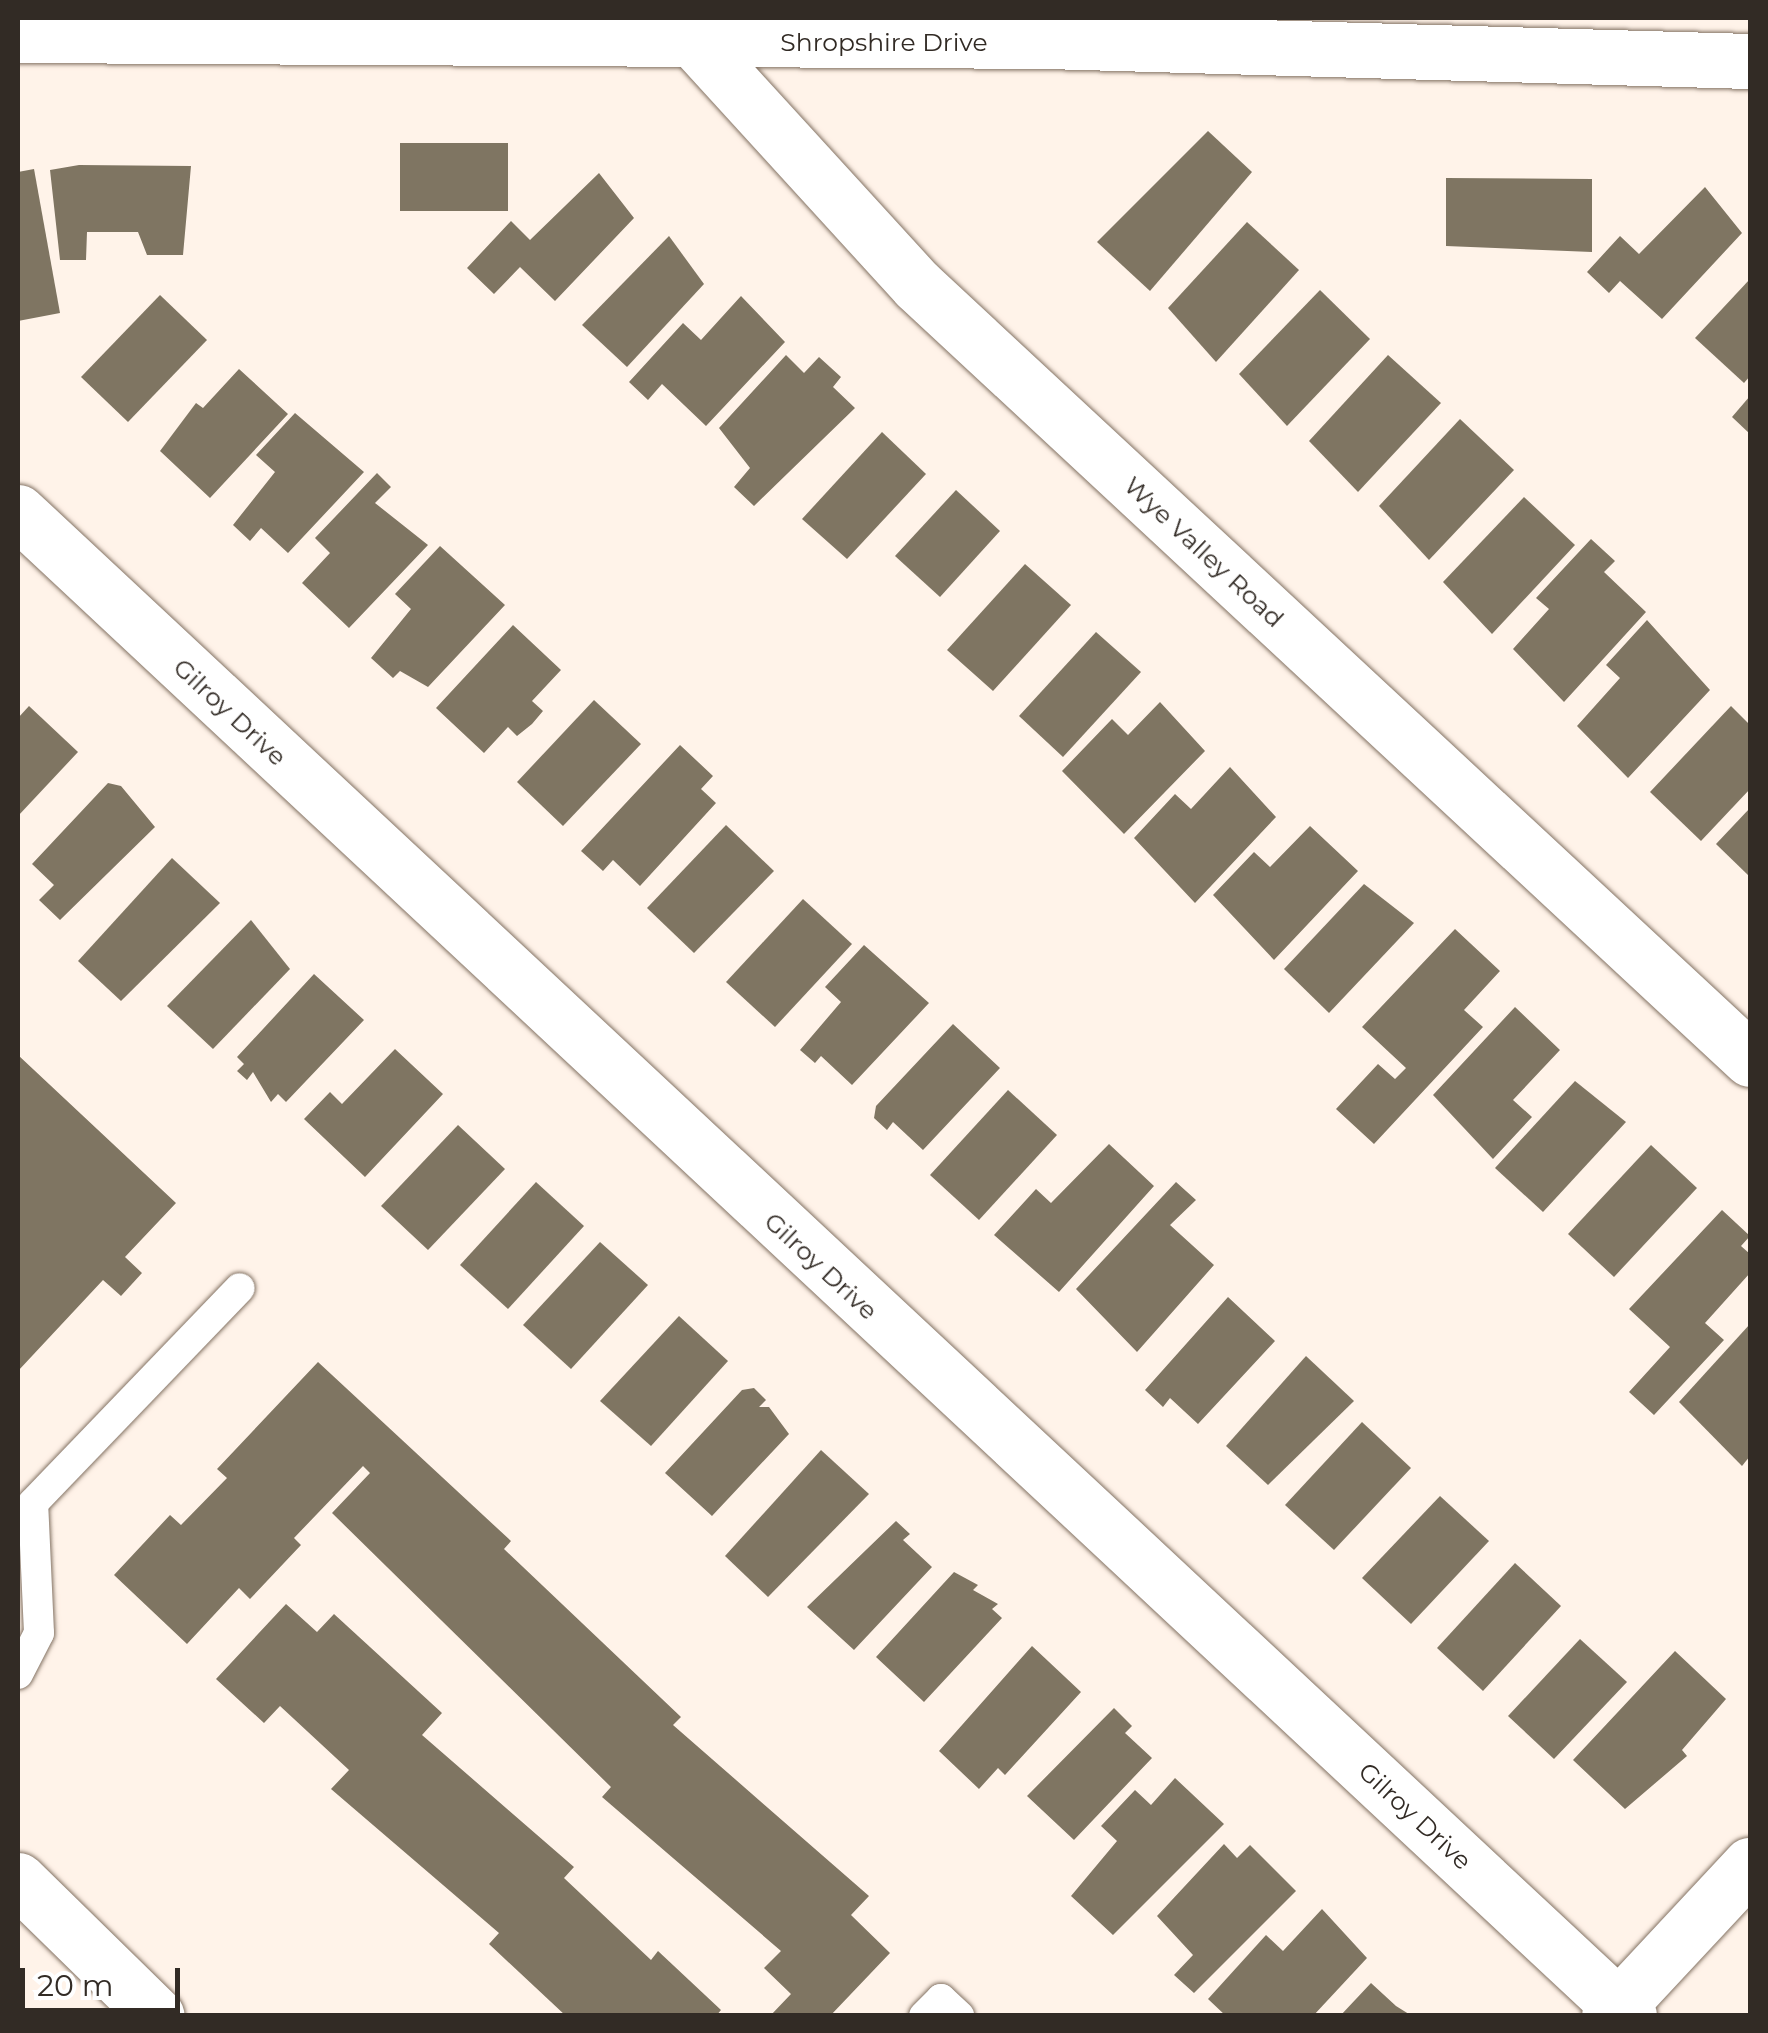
<!DOCTYPE html>
<style>
body{margin:0}
#map{position:relative;width:1768px;height:2033px;overflow:hidden;background:#fff3e9;font-family:Montserrat,sans-serif}
div>[style]{position:absolute}
.building>*{inset:0;background:#7f7562}
.roads{filter:drop-shadow(0 0 2px #847364) drop-shadow(0 0 2px #847364)}
.service>*{height:30px;margin:-15px;padding:0 15px;transform-origin:15px;border-radius:15px;background:#fff}
.minor>*{height:55px;margin:-27.5px;padding:0 27.5px;transform-origin:27.5px;border-radius:27.5px;background:#fff}
.secondary>*{height:55px;margin:-27.5px;padding:0 27.5px;transform-origin:27.5px;border-radius:27.5px;background:#fff}
span{translate:-50% -50%;white-space:nowrap;text-align:center;line-height:1.15;-webkit-text-stroke:8px #fff;paint-order:stroke}
.street-label{font-size:25px;color:#322b25}
.frame{position:absolute;inset:0;border:20px solid #322b25;pointer-events:none}
.scale{position:absolute;left:20px;top:1968px;width:160px;height:45px;box-sizing:border-box;border:5px solid #322b25;border-top:0;padding-left:12px;font-size:30px;line-height:35px;white-space:nowrap;color:#322b25;-webkit-text-stroke:8px #fff;paint-order:stroke}
</style>
<div id="map">
<div class="building">
<div style="clip-path:polygon(1208px 131px,1252px 172px,1150px 291px,1097px 242px)"></div>
<div style="clip-path:polygon(400px 143px,508px 143px,508px 211px,400px 211px)"></div>
<div style="clip-path:polygon(79px 165px,191px 166px,183px 255px,147px 255px,138px 232px,87px 232px,86px 260px,60px 260px,50px 170px)"></div>
<div style="clip-path:polygon(34px 169px,60px 313px,18px 321px,18px 172px)"></div>
<div style="clip-path:polygon(599px 173px,634px 218px,555px 301px,520px 267px,494px 294px,467px 268px,511px 221px,530px 240px)"></div>
<div style="clip-path:polygon(1446px 178px,1592px 179px,1592px 252px,1446px 246px)"></div>
<div style="clip-path:polygon(1705px 187px,1742px 233px,1662px 319px,1620px 281px,1609px 293px,1587px 272px,1620px 236px,1639px 254px)"></div>
<div style="clip-path:polygon(1247px 222px,1299px 270px,1216px 362px,1168px 308px)"></div>
<div style="clip-path:polygon(669px 236px,704px 284px,627px 367px,582px 325px)"></div>
<div style="clip-path:polygon(1750px 279px,1750px 376px,1744px 383px,1695px 338px)"></div>
<div style="clip-path:polygon(1320px 290px,1370px 339px,1287px 426px,1239px 374px)"></div>
<div style="clip-path:polygon(160px 295px,207px 340px,128px 422px,81px 377px)"></div>
<div style="clip-path:polygon(741px 296px,785px 342px,706px 426px,662px 384px,648px 400px,629px 382px,683px 323px,701px 340px)"></div>
<div style="clip-path:polygon(786px 355px,804px 373px,819px 357px,841px 377px,833px 387px,855px 408px,754px 506px,734px 487px,750px 468px,719px 428px)"></div>
<div style="clip-path:polygon(1388px 355px,1441px 403px,1358px 492px,1309px 441px)"></div>
<div style="clip-path:polygon(239px 369px,288px 414px,210px 498px,160px 451px,196px 403px,203px 408px)"></div>
<div style="clip-path:polygon(1750px 396px,1750px 434px,1732px 417px)"></div>
<div style="clip-path:polygon(295px 413px,364px 472px,288px 553px,261px 528px,250px 541px,233px 525px,275px 472px,256px 455px)"></div>
<div style="clip-path:polygon(1460px 419px,1514px 470px,1429px 560px,1379px 506px)"></div>
<div style="clip-path:polygon(882px 432px,926px 474px,847px 559px,802px 519px)"></div>
<div style="clip-path:polygon(377px 473px,391px 487px,375px 503px,428px 545px,349px 628px,302px 583px,330px 553px,315px 538px)"></div>
<div style="clip-path:polygon(956px 490px,1000px 531px,940px 597px,895px 556px)"></div>
<div style="clip-path:polygon(1524px 497px,1575px 545px,1492px 634px,1443px 582px)"></div>
<div style="clip-path:polygon(1591px 539px,1615px 561px,1604px 572px,1646px 612px,1564px 702px,1513px 649px,1549px 609px,1536px 598px)"></div>
<div style="clip-path:polygon(440px 546px,505px 605px,428px 687px,400px 671px,393px 678px,371px 658px,411px 609px,395px 594px)"></div>
<div style="clip-path:polygon(1025px 564px,1071px 605px,993px 691px,947px 650px)"></div>
<div style="clip-path:polygon(1647px 620px,1710px 690px,1628px 778px,1577px 726px,1620px 678px,1606px 665px)"></div>
<div style="clip-path:polygon(513px 625px,561px 670px,532px 701px,543px 711px,532px 724px,517px 736px,508px 727px,484px 753px,436px 708px)"></div>
<div style="clip-path:polygon(1096px 632px,1141px 672px,1063px 757px,1019px 716px)"></div>
<div style="clip-path:polygon(594px 700px,641px 744px,563px 826px,517px 782px)"></div>
<div style="clip-path:polygon(1160px 702px,1205px 751px,1124px 834px,1062px 771px,1112px 719px,1128px 735px)"></div>
<div style="clip-path:polygon(29px 706px,78px 752px,18px 816px,18px 718px)"></div>
<div style="clip-path:polygon(1731px 706px,1750px 725px,1750px 789px,1701px 841px,1650px 792px)"></div>
<div style="clip-path:polygon(680px 745px,713px 776px,701px 789px,716px 803px,640px 886px,613px 860px,603px 871px,581px 851px)"></div>
<div style="clip-path:polygon(1230px 767px,1276px 817px,1195px 903px,1134px 838px,1175px 794px,1191px 809px)"></div>
<div style="clip-path:polygon(108px 783px,121px 786px,155px 827px,60px 920px,39px 900px,54px 885px,32px 864px)"></div>
<div style="clip-path:polygon(1750px 808px,1750px 877px,1716px 844px)"></div>
<div style="clip-path:polygon(726px 825px,774px 871px,694px 953px,647px 908px)"></div>
<div style="clip-path:polygon(1310px 826px,1358px 871px,1274px 960px,1213px 895px,1254px 852px,1270px 867px)"></div>
<div style="clip-path:polygon(172px 858px,220px 903px,121px 1001px,78px 961px)"></div>
<div style="clip-path:polygon(1364px 884px,1414px 923px,1329px 1013px,1284px 969px)"></div>
<div style="clip-path:polygon(803px 899px,852px 944px,775px 1027px,726px 982px)"></div>
<div style="clip-path:polygon(251px 920px,290px 969px,213px 1049px,167px 1006px)"></div>
<div style="clip-path:polygon(1455px 929px,1500px 971px,1464px 1010px,1483px 1027px,1374px 1144px,1336px 1109px,1378px 1064px,1395px 1079px,1406px 1068px,1362px 1027px)"></div>
<div style="clip-path:polygon(864px 945px,929px 1003px,852px 1085px,821px 1056px,815px 1063px,800px 1050px,841px 1002px,825px 987px)"></div>
<div style="clip-path:polygon(314px 974px,364px 1020px,286px 1102px,278px 1094px,271px 1102px,253px 1072px,247px 1080px,237px 1071px,244px 1064px,237px 1057px)"></div>
<div style="clip-path:polygon(1515px 1007px,1560px 1050px,1513px 1100px,1532px 1117px,1493px 1159px,1433px 1095px)"></div>
<div style="clip-path:polygon(953px 1024px,1000px 1068px,923px 1150px,893px 1122px,887px 1130px,874px 1118px,876px 1106px)"></div>
<div style="clip-path:polygon(395px 1049px,443px 1094px,365px 1177px,304px 1119px,330px 1092px,342px 1104px)"></div>
<div style="clip-path:polygon(18px 1055px,176px 1203px,125px 1257px,142px 1273px,121px 1296px,103px 1280px,18px 1371px)"></div>
<div style="clip-path:polygon(1575px 1081px,1626px 1122px,1543px 1212px,1495px 1168px)"></div>
<div style="clip-path:polygon(1008px 1090px,1057px 1135px,979px 1220px,930px 1175px)"></div>
<div style="clip-path:polygon(458px 1125px,505px 1169px,428px 1250px,381px 1206px)"></div>
<div style="clip-path:polygon(1109px 1144px,1154px 1186px,1059px 1292px,994px 1235px,1036px 1189px,1051px 1203px)"></div>
<div style="clip-path:polygon(1651px 1145px,1697px 1188px,1614px 1277px,1568px 1234px)"></div>
<div style="clip-path:polygon(536px 1182px,584px 1226px,508px 1309px,460px 1265px)"></div>
<div style="clip-path:polygon(1176px 1182px,1196px 1200px,1170px 1225px,1214px 1265px,1137px 1352px,1076px 1289px)"></div>
<div style="clip-path:polygon(1722px 1210px,1750px 1236px,1741px 1246px,1750px 1254px,1750px 1273px,1705px 1323px,1724px 1340px,1654px 1415px,1629px 1392px,1670px 1347px,1629px 1309px)"></div>
<div style="clip-path:polygon(600px 1242px,648px 1285px,571px 1369px,523px 1325px)"></div>
<div style="clip-path:polygon(1228px 1297px,1275px 1341px,1198px 1424px,1170px 1398px,1163px 1407px,1145px 1390px)"></div>
<div style="clip-path:polygon(679px 1316px,728px 1361px,651px 1446px,600px 1401px)"></div>
<div style="clip-path:polygon(1750px 1324px,1750px 1456px,1742px 1466px,1679px 1402px)"></div>
<div style="clip-path:polygon(1306px 1356px,1354px 1401px,1268px 1485px,1226px 1446px)"></div>
<div style="clip-path:polygon(318px 1362px,511px 1541px,504px 1549px,681px 1717px,673px 1725px,869px 1896px,851px 1915px,890px 1953px,830px 2016px,770px 2016px,791px 1994px,764px 1968px,781px 1951px,602px 1797px,611px 1787px,332px 1513px,370px 1473px,363px 1466px,294px 1538px,301px 1545px,250px 1599px,239px 1588px,187px 1644px,114px 1575px,170px 1515px,181px 1525px,227px 1478px,217px 1469px)"></div>
<div style="clip-path:polygon(754px 1388px,766px 1400px,759px 1407px,769px 1407px,789px 1434px,712px 1516px,665px 1473px,742px 1390px)"></div>
<div style="clip-path:polygon(1362px 1422px,1411px 1468px,1334px 1550px,1285px 1505px)"></div>
<div style="clip-path:polygon(821px 1450px,869px 1494px,768px 1597px,725px 1556px)"></div>
<div style="clip-path:polygon(1440px 1496px,1489px 1541px,1411px 1624px,1362px 1578px)"></div>
<div style="clip-path:polygon(896px 1521px,910px 1534px,903px 1540px,932px 1567px,854px 1650px,807px 1607px)"></div>
<div style="clip-path:polygon(1515px 1563px,1561px 1606px,1483px 1691px,1437px 1648px)"></div>
<div style="clip-path:polygon(954px 1572px,978px 1585px,973px 1590px,998px 1604px,992px 1609px,1002px 1618px,924px 1702px,876px 1657px)"></div>
<div style="clip-path:polygon(286px 1604px,317px 1632px,334px 1614px,442px 1713px,422px 1735px,574px 1867px,564px 1878px,651px 1960px,658px 1951px,721px 2010px,716px 2016px,566px 2016px,489px 1944px,499px 1933px,331px 1789px,349px 1770px,280px 1706px,264px 1723px,216px 1679px)"></div>
<div style="clip-path:polygon(1580px 1639px,1627px 1682px,1554px 1759px,1508px 1716px)"></div>
<div style="clip-path:polygon(1032px 1646px,1081px 1692px,1005px 1775px,998px 1768px,979px 1789px,939px 1751px)"></div>
<div style="clip-path:polygon(1675px 1651px,1726px 1699px,1682px 1750px,1687px 1756px,1625px 1809px,1573px 1760px)"></div>
<div style="clip-path:polygon(1114px 1708px,1132px 1726px,1125px 1733px,1152px 1758px,1074px 1840px,1027px 1796px)"></div>
<div style="clip-path:polygon(1175px 1778px,1224px 1824px,1113px 1935px,1071px 1896px,1117px 1841px,1101px 1826px,1135px 1790px,1151px 1805px)"></div>
<div style="clip-path:polygon(1224px 1844px,1237px 1858px,1250px 1845px,1296px 1891px,1194px 1993px,1174px 1975px,1193px 1955px,1157px 1916px)"></div>
<div style="clip-path:polygon(1322px 1909px,1367px 1958px,1313px 2016px,1226px 2016px,1208px 1999px,1266px 1935px,1283px 1951px)"></div>
<div style="clip-path:polygon(1371px 1983px,1396px 2006px,1412px 2016px,1340px 2016px)"></div>
</div>
<div class="roads">
<div class="service">
<div style="left:18px;top:1674px;width:46px;rotate:-62.9deg"></div>
<div style="left:39px;top:1633px;width:130px;rotate:-92.6deg"></div>
<div style="left:33px;top:1503px;width:298px;rotate:-46.1deg"></div>
<div style="left:924px;top:2016px;width:24px;rotate:-45deg"></div>
<div style="left:941px;top:1999px;width:25px;rotate:43deg"></div>
</div>
<div class="minor">
<div style="left:695px;top:20px;width:23px;rotate:88deg"></div>
<div style="left:696px;top:43px;width:328px;rotate:47.6deg"></div>
<div style="left:917px;top:285px;width:1137px;rotate:42.9deg"></div>
<div style="left:18px;top:35px;width:1029px;rotate:0.33deg"></div>
<div style="left:1047px;top:41px;width:703px;rotate:1.63deg"></div>
<div style="left:18px;top:512px;width:2204px;rotate:43.03deg"></div>
<div style="left:1609px;top:2016px;width:207px;rotate:-47deg"></div>
</div>
<div class="secondary">
<div style="left:18px;top:1880px;width:194px;rotate:44.4deg"></div>
</div>
</div>
<div class="street-label">
<span style="left:884px;top:42px">Shropshire Drive</span>
<span style="left:1204px;top:552px;rotate:43deg">Wye Valley Road</span>
<span style="left:230px;top:712px;rotate:43deg">Gilroy Drive</span>
<span style="left:821px;top:1266px;rotate:43deg">Gilroy Drive</span>
<span style="left:1415px;top:1816px;rotate:43deg">Gilroy Drive</span>
</div>
<div class="frame"></div>
<div class="scale">20 m</div>
</div>
